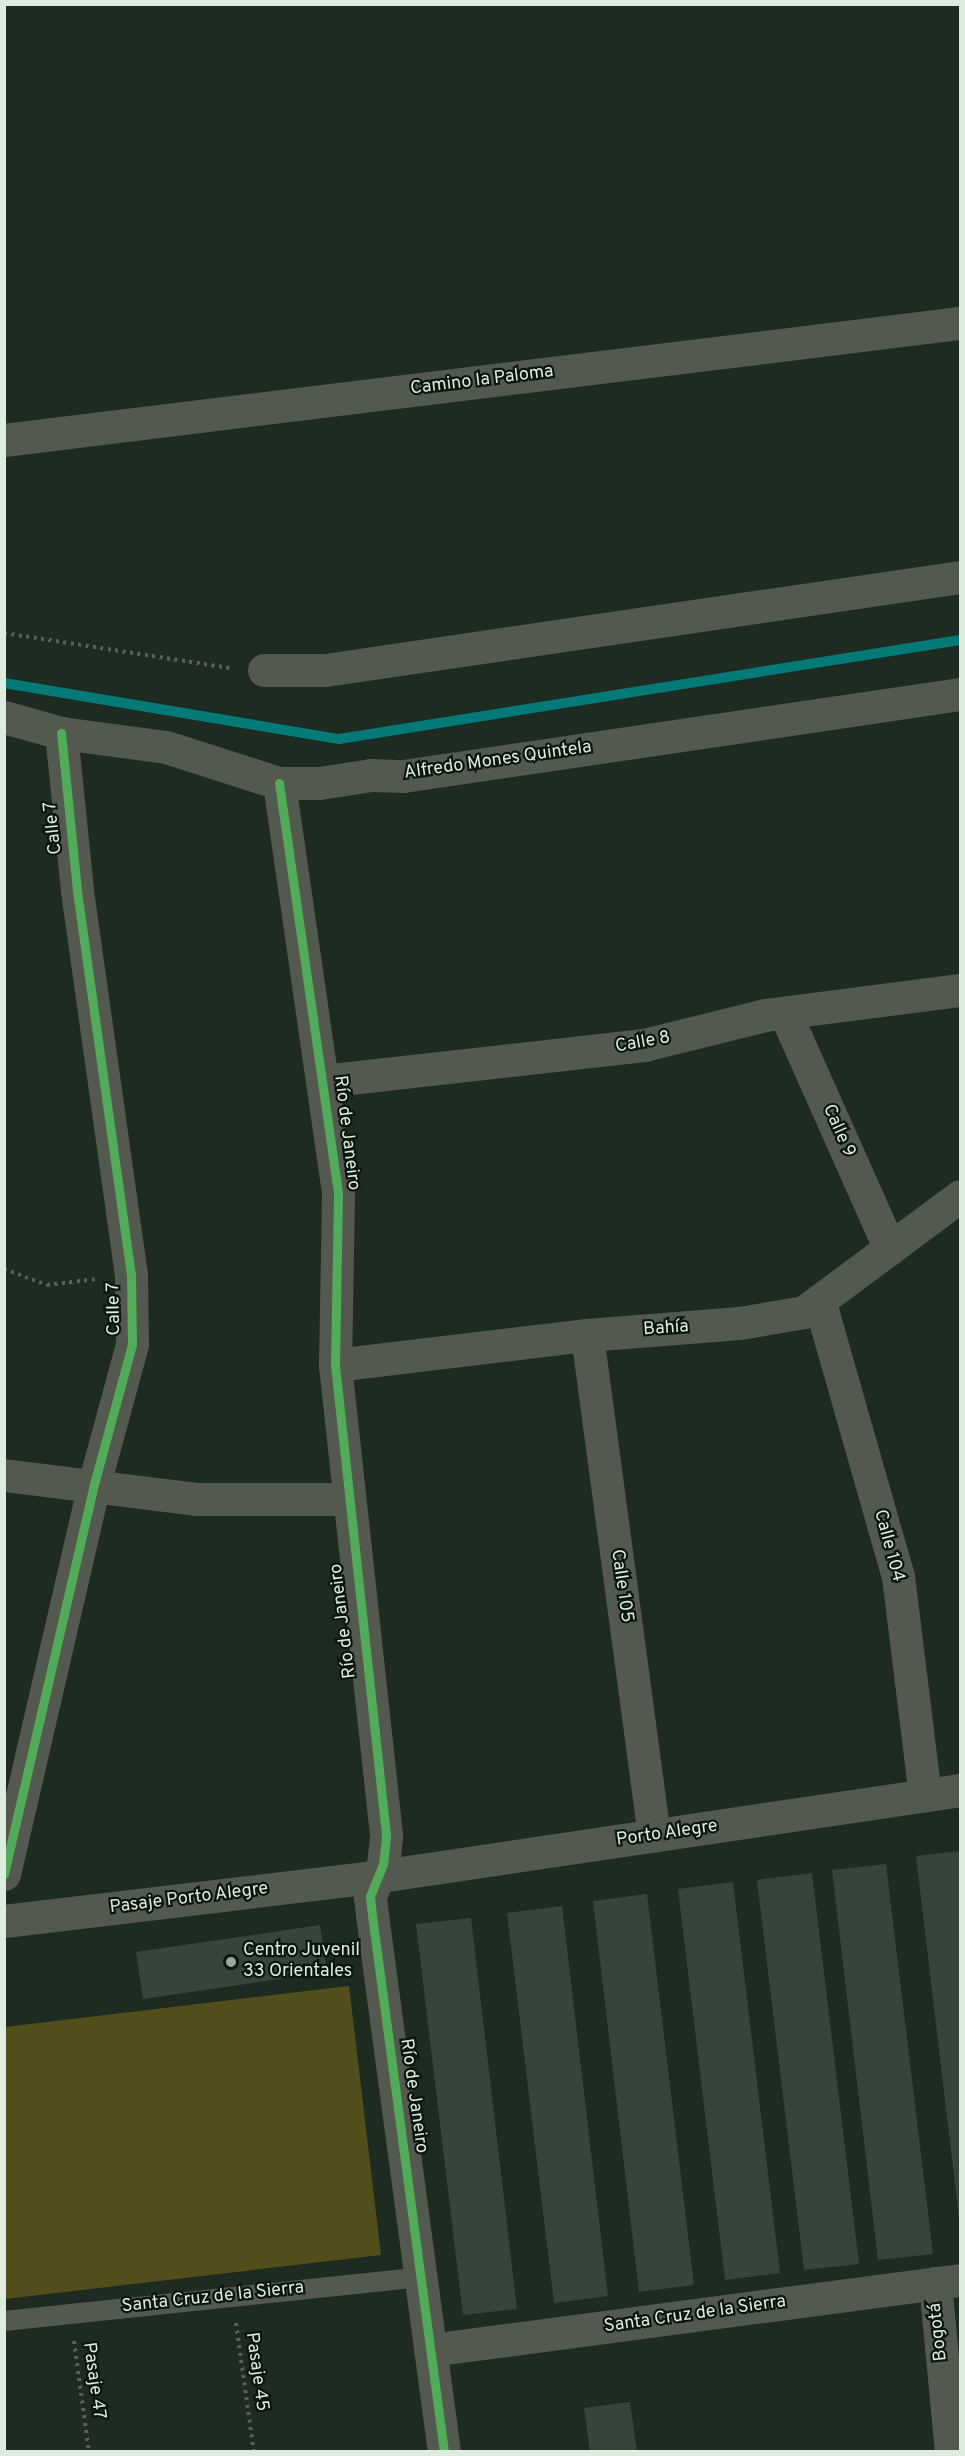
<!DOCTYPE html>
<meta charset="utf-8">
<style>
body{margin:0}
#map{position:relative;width:965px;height:2456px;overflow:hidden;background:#1e2b20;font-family:Overpass,sans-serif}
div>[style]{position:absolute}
.green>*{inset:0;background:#524e1b}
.stream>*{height:10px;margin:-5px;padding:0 5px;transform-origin:5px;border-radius:5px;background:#037a77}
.building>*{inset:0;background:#35453c}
.path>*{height:4px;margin-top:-2px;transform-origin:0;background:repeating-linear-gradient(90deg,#596057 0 3px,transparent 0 7.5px)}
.service>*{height:20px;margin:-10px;padding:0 10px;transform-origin:10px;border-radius:10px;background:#54594f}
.minor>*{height:33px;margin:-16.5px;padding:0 16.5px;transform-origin:16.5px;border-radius:16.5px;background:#54594f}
.cycleway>*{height:9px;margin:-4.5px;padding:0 4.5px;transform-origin:4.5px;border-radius:4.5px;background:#51ab58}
.dots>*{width:16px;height:16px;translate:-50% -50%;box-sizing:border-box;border:3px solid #0b160d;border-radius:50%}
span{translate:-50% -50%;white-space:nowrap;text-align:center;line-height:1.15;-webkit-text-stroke:4.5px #0b160d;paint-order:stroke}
.street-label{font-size:18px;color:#ddecde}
.poi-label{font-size:18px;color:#ddecde}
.left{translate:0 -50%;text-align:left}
.frame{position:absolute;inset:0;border:6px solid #ddecde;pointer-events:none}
</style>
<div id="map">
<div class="green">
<div style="clip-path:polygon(349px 1986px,381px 2255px,5px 2299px,5px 2027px)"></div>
</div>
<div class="stream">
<div style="left:4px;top:683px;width:340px;rotate:9.5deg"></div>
<div style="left:339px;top:739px;width:629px;rotate:-9.06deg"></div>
</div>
<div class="building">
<div style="clip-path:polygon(960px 1851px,960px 2218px,959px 2218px,916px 1856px)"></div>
<div style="clip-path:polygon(886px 1864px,933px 2254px,878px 2260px,832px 1870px)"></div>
<div style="clip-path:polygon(812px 1873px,859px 2264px,804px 2270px,757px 1880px)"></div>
<div style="clip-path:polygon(733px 1882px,780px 2273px,725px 2280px,678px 1889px)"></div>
<div style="clip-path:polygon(647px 1894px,694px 2285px,639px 2292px,593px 1901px)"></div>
<div style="clip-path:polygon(562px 1906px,608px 2296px,554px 2303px,507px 1913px)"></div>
<div style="clip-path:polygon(471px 1918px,517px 2309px,463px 2315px,416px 1924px)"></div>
<div style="clip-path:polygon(320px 1925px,327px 1972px,143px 1999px,136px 1952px)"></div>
<div style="clip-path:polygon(630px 2402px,637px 2452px,590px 2452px,584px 2408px)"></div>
</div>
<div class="path">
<div style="left:4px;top:633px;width:230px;rotate:8.8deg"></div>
<div style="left:4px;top:1269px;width:46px;rotate:20.4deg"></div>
<div style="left:47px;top:1285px;width:50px;rotate:-6.8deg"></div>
<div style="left:236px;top:2323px;width:130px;rotate:82.1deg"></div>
<div style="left:74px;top:2341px;width:112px;rotate:82.3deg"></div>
</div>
<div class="service">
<div style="left:4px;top:2321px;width:420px;rotate:-6deg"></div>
</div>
<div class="minor">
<div style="left:4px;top:440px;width:963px;rotate:-6.98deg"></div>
<div style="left:264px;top:670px;width:61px"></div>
<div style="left:325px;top:670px;width:642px;rotate:-8.33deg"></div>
<div style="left:4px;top:717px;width:59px;rotate:15.7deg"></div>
<div style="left:61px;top:733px;width:106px;rotate:7.6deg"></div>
<div style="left:166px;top:747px;width:119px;rotate:17.7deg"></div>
<div style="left:279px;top:783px;width:40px"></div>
<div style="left:319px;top:783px;width:53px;rotate:-8.7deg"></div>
<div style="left:371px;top:775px;width:32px;rotate:2deg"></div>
<div style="left:403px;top:776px;width:563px;rotate:-8.37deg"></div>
<div style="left:279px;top:783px;width:415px;rotate:81.8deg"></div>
<div style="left:338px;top:1194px;width:171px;rotate:91deg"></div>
<div style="left:335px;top:1365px;width:475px;rotate:83.8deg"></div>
<div style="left:386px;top:1837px;width:27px;rotate:96deg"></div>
<div style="left:383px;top:1864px;width:35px;rotate:112deg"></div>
<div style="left:370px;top:1896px;width:19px;rotate:84deg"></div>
<div style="left:372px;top:1915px;width:542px;rotate:82.36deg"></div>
<div style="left:785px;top:1013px;width:258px;rotate:66deg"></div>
<div style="left:323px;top:1081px;width:323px;rotate:-6.4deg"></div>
<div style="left:644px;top:1045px;width:125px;rotate:-13.9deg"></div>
<div style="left:765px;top:1015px;width:197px;rotate:-7.3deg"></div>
<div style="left:820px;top:1303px;width:284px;rotate:74.1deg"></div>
<div style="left:898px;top:1576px;width:221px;rotate:83deg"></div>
<div style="left:587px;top:1335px;width:505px;rotate:82.38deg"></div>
<div style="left:335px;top:1365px;width:254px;rotate:-6.8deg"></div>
<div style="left:587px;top:1335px;width:153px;rotate:-4.5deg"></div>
<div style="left:740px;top:1323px;width:65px;rotate:-9.8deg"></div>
<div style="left:804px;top:1312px;width:194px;rotate:-36.6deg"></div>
<div style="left:4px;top:1475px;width:193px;rotate:7.1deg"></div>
<div style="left:196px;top:1499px;width:151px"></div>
<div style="left:4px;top:1874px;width:396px;rotate:-77deg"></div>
<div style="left:93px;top:1488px;width:149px;rotate:-74.8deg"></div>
<div style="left:132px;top:1344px;width:69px;rotate:-90.8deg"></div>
<div style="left:131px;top:1275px;width:389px;rotate:-98deg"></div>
<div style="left:77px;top:890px;width:158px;rotate:-95.8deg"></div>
<div style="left:4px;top:1921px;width:373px;rotate:-6.8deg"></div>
<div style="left:374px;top:1877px;width:592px;rotate:-8.44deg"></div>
<div style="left:935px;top:2283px;width:170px;rotate:84.6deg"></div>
<div style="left:430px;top:2350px;width:535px;rotate:-7.52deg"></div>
</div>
<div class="cycleway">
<div style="left:279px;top:783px;width:415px;rotate:81.8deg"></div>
<div style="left:338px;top:1194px;width:171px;rotate:91deg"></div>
<div style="left:335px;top:1365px;width:475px;rotate:83.8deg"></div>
<div style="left:386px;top:1837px;width:27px;rotate:96deg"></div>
<div style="left:383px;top:1864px;width:35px;rotate:112deg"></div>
<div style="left:370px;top:1896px;width:19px;rotate:84deg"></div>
<div style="left:372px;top:1915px;width:542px;rotate:82.36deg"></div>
<div style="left:4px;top:1874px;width:396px;rotate:-77deg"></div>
<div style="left:93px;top:1488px;width:149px;rotate:-74.8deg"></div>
<div style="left:132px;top:1344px;width:69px;rotate:-90.8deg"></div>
<div style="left:131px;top:1275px;width:389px;rotate:-98deg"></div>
<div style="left:77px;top:890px;width:158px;rotate:-95.8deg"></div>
</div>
<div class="dots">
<div style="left:231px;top:1962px;background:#9aa89c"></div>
</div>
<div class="street-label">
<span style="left:482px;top:381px;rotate:-7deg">Camino la Paloma</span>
<span style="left:498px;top:761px;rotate:-8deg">Alfredo Mones Quintela</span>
<span style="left:54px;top:828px;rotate:-96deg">Calle 7</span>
<span style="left:643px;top:1043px;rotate:-10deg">Calle 8</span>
<span style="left:838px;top:1131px;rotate:66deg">Calle 9</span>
<span style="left:346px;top:1133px;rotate:83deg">Río de Janeiro</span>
<span style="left:115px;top:1309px;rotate:-91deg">Calle 7</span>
<span style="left:666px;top:1329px;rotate:-4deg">Bahía</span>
<span style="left:888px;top:1546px;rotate:75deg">Calle 104</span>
<span style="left:621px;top:1586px;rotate:82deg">Calle 105</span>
<span style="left:344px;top:1621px;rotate:-97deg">Río de Janeiro</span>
<span style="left:667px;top:1834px;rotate:-8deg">Porto Alegre</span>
<span style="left:189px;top:1899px;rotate:-7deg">Pasaje Porto Alegre</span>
<span style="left:413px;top:2096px;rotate:82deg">Río de Janeiro</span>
<span style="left:213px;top:2298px;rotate:-6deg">Santa Cruz de la Sierra</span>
<span style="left:695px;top:2315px;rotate:-8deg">Santa Cruz de la Sierra</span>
<span style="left:939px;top:2332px;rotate:-96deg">Bogotá</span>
<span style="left:256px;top:2372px;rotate:82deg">Pasaje 45</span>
<span style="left:93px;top:2381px;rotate:82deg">Pasaje 47</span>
</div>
<div class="poi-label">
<span class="left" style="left:243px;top:1962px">Centro Juvenil<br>33 Orientales</span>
</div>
<div class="frame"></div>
</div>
